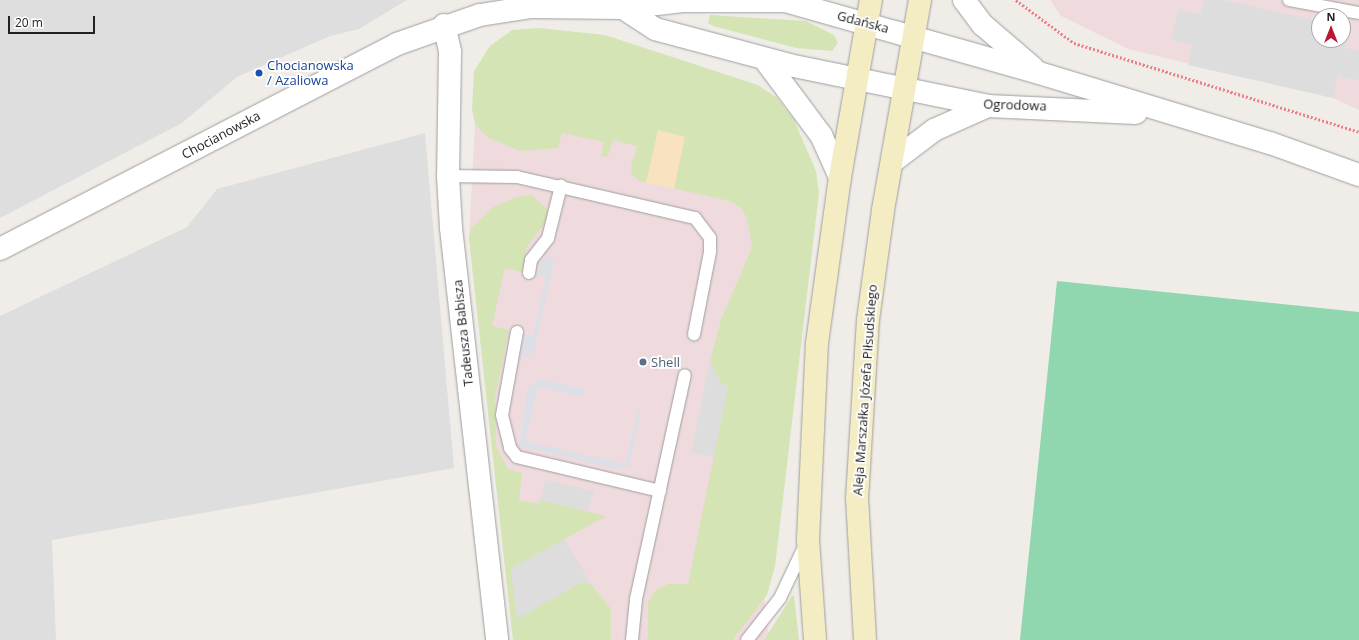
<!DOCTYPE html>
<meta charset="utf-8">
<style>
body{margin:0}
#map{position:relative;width:1359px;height:640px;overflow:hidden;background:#f0ede9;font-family:"Open Sans",sans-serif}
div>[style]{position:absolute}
.residential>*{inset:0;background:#dfdede}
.commercial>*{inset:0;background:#efdbdd}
.grass>*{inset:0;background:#d5e4b5}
.sand>*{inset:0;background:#f8e2c0}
.pitch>*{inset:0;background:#90d6af}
.parking>*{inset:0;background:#ddd}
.plaza>*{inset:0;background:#dddfe6}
.path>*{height:2.5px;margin-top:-1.25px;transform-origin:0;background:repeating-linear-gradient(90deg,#ec7f87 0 2px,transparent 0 4px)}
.roads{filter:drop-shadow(0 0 1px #9e9e9e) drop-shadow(0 0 1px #9e9e9e)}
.service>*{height:12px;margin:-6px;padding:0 6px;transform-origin:6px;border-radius:6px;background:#fff}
.minor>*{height:22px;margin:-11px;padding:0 11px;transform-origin:11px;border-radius:11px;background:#fff}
.tertiary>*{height:22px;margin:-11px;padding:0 11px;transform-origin:11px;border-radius:11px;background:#fff}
.secondary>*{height:22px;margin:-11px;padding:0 11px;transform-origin:11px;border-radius:11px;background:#f4edc4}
.dots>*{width:11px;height:11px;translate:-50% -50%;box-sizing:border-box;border:2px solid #fff;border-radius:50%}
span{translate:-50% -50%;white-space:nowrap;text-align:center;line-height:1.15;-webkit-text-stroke:3.5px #fff;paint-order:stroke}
.street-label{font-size:13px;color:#212121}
.transit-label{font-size:13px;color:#164399}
.left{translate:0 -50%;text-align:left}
.service-label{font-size:13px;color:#4e5e75}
.north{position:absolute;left:1311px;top:8px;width:40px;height:40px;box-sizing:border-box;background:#fff;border:1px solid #a6a6a6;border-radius:50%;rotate:0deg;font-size:11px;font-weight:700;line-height:16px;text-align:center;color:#212121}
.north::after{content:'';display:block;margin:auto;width:14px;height:18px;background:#bc1634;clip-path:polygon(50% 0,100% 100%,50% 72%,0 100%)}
.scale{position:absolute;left:8px;top:16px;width:87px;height:18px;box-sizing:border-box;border:2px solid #212121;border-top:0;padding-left:5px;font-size:12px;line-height:14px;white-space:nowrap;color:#212121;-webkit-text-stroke:3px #fff;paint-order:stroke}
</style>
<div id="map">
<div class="residential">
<div style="clip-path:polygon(0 0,407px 0,359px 29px,330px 36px,237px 77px,182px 123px,0 218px)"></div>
<div style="clip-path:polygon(425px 133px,454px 468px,52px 540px,56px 640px,0 640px,0 316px,187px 227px,217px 189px)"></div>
</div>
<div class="commercial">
<div style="clip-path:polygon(evenodd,1050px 0,1359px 0,1359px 110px,1333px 98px,1128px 49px,1061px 16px,1050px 0,1319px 16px,1343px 16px,1343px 40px,1319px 40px,1319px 16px)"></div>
<div style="clip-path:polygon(488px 89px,802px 173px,759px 546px,769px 640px,513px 640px,469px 238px,475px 124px)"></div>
</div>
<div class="grass">
<div style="clip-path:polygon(710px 15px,806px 21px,834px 35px,838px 43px,832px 51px,796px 48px,713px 26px,708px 23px)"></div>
<div style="clip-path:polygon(539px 28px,605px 35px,758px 85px,777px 98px,794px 120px,816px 171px,819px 193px,775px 567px,767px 595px,733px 640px,648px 640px,648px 602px,657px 589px,668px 584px,688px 584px,728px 386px,720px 382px,710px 361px,721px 320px,752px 247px,747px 218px,741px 208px,730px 201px,640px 181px,632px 175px,631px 167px,637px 146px,613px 140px,608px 156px,601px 157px,604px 142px,562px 133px,558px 148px,520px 151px,487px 137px,475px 124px,472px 110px,474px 71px,490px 46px,512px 30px)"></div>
<div style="clip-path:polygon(532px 195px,547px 209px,547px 220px,527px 247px,522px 272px,505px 268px,492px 326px,509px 330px,495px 397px,496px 446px,508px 469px,522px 473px,519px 500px,539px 504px,540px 500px,606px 516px,511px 569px,517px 618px,582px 582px,592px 585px,611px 609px,611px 640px,513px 640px,469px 238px,471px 228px,492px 208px,516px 197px)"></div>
<div style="clip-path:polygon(794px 595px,799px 640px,764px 640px,792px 596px)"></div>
</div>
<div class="sand">
<div style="clip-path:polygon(658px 130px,685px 137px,674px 189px,646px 183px)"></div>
</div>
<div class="pitch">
<div style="clip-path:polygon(1057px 281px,1359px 312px,1359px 640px,1020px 640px)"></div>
</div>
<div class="parking">
<div style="clip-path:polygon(1204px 0,1223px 0,1319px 21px,1319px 40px,1343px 40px,1343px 27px,1351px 28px,1346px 48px,1359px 51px,1359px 81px,1338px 76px,1333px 98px,1188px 65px,1192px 45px,1171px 40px,1178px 10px,1200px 14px)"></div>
<div style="clip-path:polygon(710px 361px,720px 382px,728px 386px,714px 457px,691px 453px)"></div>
<div style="clip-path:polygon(545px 480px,594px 491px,588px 511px,540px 500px)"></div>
<div style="clip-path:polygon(564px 539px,592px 585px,582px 582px,517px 619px,511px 569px)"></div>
</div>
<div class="plaza">
<div style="clip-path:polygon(549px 256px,554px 261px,534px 352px,524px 358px,521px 352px,525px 334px,533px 335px,546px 277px,537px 275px,540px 262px)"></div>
<div style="clip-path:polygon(538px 379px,585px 389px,584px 397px,538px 387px,525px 441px,625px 464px,638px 409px,641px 410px,629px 466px,620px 470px,519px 446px,528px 387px)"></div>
</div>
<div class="path">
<div style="left:1016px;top:0;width:72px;rotate:36.6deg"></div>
<div style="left:1074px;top:43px;width:299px;rotate:17.3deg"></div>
</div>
<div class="roads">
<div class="service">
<div style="left:1289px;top:0;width:71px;rotate:10.5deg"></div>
<div style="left:448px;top:176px;width:69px;rotate:0.8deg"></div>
<div style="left:517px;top:177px;width:183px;rotate:13deg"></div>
<div style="left:695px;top:218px;width:25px;rotate:53deg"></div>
<div style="left:710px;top:238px;width:14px;rotate:90deg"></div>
<div style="left:710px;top:252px;width:84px;rotate:101deg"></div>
<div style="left:529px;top:273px;width:13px;rotate:-81deg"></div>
<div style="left:531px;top:260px;width:28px;rotate:-52deg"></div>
<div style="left:548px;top:238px;width:54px;rotate:-76deg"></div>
<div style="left:517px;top:332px;width:84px;rotate:100.2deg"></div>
<div style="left:502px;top:415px;width:34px;rotate:76deg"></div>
<div style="left:510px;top:448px;width:11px;rotate:52deg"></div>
<div style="left:517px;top:457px;width:147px;rotate:13.4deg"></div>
<div style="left:632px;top:640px;width:41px;rotate:-84.4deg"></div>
<div style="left:636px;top:599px;width:229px;rotate:-77.7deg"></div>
<div style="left:747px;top:640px;width:53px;rotate:-51.8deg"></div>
<div style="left:780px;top:598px;width:59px;rotate:-64.7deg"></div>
</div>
<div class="minor">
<div style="left:444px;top:25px;width:28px;rotate:77deg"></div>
<div style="left:450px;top:52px;width:124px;rotate:90.9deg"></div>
<div style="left:448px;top:176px;width:52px;rotate:86.7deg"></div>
<div style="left:451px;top:228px;width:415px;rotate:83.6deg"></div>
</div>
<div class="tertiary">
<div style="left:964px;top:0;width:31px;rotate:53deg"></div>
<div style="left:983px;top:25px;width:65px;rotate:40.6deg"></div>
<div style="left:623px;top:8px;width:38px;rotate:33deg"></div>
<div style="left:655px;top:29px;width:139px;rotate:15deg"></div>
<div style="left:789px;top:65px;width:203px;rotate:11.6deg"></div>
<div style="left:988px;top:106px;width:148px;rotate:2.7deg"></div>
<div style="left:765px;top:60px;width:94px;rotate:53.3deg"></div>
<div style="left:821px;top:135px;width:46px;rotate:65.7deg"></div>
<div style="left:892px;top:162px;width:53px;rotate:-37.3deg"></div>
<div style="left:934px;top:130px;width:59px;rotate:-24deg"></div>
<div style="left:0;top:249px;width:447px;rotate:-27.3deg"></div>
<div style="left:397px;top:44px;width:88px;rotate:-19.3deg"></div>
<div style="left:480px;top:15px;width:52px;rotate:-8.9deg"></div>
<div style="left:531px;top:7px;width:92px;rotate:0.6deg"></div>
<div style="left:623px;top:8px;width:60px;rotate:-6.7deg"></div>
<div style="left:683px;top:1px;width:102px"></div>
<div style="left:785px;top:1px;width:264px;rotate:15.8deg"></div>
<div style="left:1039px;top:73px;width:241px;rotate:16.9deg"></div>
<div style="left:1270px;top:143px;width:95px;rotate:19.8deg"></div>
</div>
<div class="secondary">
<div style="left:815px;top:640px;width:101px;rotate:-94deg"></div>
<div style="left:808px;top:539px;width:196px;rotate:-87.4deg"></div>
<div style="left:817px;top:343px;width:168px;rotate:-82.1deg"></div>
<div style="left:840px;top:177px;width:180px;rotate:-80.1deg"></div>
<div style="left:865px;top:640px;width:141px;rotate:-93.2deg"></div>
<div style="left:857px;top:499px;width:179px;rotate:-86.5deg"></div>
<div style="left:868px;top:320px;width:111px;rotate:-82.2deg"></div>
<div style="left:883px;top:210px;width:213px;rotate:-80deg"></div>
</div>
</div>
<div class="dots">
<div style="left:259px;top:73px;background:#1a4fb4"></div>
<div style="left:643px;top:362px;background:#5c6f8a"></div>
</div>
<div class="street-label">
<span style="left:863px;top:22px;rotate:15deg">Gdańska</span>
<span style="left:1015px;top:105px;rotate:2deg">Ogrodowa</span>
<span style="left:221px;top:135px;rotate:-28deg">Chocianowska</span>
<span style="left:463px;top:333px;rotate:-96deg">Tadeusza Babisza</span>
<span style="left:865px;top:390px;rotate:-86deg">Aleja Marszałka Józefa Piłsudskiego</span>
</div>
<div class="transit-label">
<span class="left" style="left:267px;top:73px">Chocianowska<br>/ Azaliowa</span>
</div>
<div class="service-label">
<span class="left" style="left:651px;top:362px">Shell</span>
</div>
<div class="north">N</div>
<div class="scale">20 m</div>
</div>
